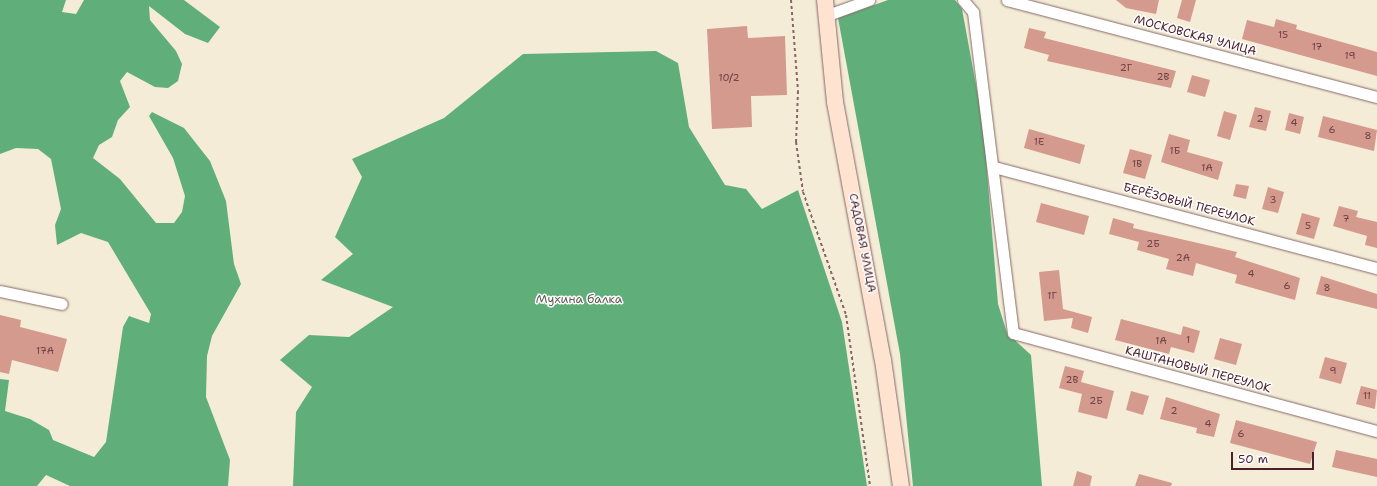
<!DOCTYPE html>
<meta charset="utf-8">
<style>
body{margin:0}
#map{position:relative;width:1377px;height:486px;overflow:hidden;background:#f4ecd7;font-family:"Shantell Sans",sans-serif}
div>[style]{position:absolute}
.forest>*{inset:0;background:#60af7a}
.building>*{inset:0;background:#d49a8d}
.path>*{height:2px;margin-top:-1px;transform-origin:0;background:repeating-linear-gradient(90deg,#866767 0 3px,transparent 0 6px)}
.roads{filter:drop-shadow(0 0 1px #866767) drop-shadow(0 0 1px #866767)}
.street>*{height:11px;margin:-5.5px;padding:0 5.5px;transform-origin:5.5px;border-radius:5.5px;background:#fff}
.secondary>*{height:16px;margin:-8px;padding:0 8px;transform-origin:8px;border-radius:8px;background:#fee3d1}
span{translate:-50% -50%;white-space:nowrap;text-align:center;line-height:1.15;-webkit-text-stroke:3px #fff;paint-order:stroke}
.number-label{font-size:10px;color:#6c3e44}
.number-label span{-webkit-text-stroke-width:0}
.street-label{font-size:12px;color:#4a1f2b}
.park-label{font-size:12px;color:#595b4e}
.scale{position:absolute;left:1231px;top:452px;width:83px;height:18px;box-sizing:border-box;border:2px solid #4a1f2b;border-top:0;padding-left:5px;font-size:12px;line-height:14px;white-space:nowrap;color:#4a1f2b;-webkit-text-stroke:3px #fff;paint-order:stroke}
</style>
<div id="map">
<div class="forest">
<div style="clip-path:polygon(0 0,66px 0,62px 12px,76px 14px,84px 0,184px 0,220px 27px,208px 43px,185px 34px,149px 6px,150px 20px,176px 51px,182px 64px,178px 81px,168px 88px,155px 87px,127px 72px,120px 81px,130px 107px,118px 120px,112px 137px,99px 145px,93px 158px,120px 179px,156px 223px,174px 223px,182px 212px,185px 196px,173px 158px,149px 116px,152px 112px,184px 128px,210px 161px,226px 201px,234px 264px,241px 284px,212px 336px,207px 356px,206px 397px,230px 460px,228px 486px,70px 486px,46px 475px,37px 486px,0 486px,0 379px,9px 380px,5px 411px,30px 419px,49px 430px,53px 440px,94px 457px,106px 442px,123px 327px,129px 316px,149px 323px,151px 314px,108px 242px,81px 233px,57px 245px,55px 225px,61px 209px,51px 159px,38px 149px,16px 148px,0 154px)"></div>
<div style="clip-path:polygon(888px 0,955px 0,962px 9px,983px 123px,998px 304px,1007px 333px,1031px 355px,1042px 486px,913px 486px,900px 354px,838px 18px)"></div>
<div style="clip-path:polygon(656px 51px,678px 63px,689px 127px,725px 185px,746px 189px,762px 209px,798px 190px,842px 322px,867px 486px,293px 486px,296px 412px,312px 387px,280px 360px,309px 335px,349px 337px,393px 307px,321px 280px,353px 254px,335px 237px,362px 177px,352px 159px,444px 118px,523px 54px)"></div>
</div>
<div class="building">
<div style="clip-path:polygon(1116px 0,1159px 0,1156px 14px,1126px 8px)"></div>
<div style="clip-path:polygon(1182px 0,1196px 0,1190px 22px,1177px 18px)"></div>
<div style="clip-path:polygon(1276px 19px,1297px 25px,1296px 29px,1377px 52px,1377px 76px,1242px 39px,1247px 20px,1274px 27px)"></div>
<div style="clip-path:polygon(747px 26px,748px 38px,785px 36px,787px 95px,751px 96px,752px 127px,712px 129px,707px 29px)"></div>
<div style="clip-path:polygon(1029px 28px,1046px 32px,1044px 38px,1176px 71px,1171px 88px,1047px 61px,1049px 55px,1024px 48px)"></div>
<div style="clip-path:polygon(1192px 75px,1210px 80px,1205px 97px,1187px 92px)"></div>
<div style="clip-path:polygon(1255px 107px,1271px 111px,1266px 131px,1249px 127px)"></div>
<div style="clip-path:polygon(1224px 111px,1237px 115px,1230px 140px,1217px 136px)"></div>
<div style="clip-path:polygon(1289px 113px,1304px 117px,1300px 134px,1285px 130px)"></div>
<div style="clip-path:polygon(1323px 116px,1377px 130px,1374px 151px,1318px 137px)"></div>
<div style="clip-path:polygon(1029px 129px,1085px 145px,1080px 164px,1024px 148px)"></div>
<div style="clip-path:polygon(1169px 134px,1190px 140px,1187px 152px,1223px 162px,1218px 180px,1161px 162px)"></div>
<div style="clip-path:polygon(1130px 149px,1152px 155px,1145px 179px,1123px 173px)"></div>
<div style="clip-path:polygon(1236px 184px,1249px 186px,1246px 199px,1233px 196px)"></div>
<div style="clip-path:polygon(1268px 187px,1284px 192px,1278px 213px,1262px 209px)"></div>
<div style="clip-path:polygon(1041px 203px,1089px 216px,1084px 235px,1036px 222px)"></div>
<div style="clip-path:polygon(1339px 206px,1358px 211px,1356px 217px,1377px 222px,1377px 248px,1365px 245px,1367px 236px,1333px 226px)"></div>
<div style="clip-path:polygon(1302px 213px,1320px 218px,1314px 239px,1296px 234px)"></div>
<div style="clip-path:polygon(1113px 218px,1134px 224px,1133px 228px,1237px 252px,1235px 257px,1300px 278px,1295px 300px,1235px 283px,1237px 275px,1196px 263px,1193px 276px,1166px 269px,1169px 259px,1137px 250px,1139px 242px,1109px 234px)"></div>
<div style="clip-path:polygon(1059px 270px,1063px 309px,1092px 317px,1088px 333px,1071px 328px,1073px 318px,1044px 321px,1039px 272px)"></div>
<div style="clip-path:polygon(1321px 276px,1377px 294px,1377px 309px,1316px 294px)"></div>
<div style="clip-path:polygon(0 315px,21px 320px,20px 327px,67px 339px,58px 372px,12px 360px,9px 374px,0 372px)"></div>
<div style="clip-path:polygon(1121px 319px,1181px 335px,1183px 326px,1200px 331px,1194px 353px,1171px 347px,1169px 354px,1115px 340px)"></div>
<div style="clip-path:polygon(1220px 338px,1242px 344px,1236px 365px,1214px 359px)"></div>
<div style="clip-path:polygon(1325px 357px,1347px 363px,1341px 384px,1319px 378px)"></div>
<div style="clip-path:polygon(1065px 366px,1084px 371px,1081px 382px,1114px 391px,1107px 419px,1078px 412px,1082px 394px,1059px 388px)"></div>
<div style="clip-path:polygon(1361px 386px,1377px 390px,1375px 409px,1356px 404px)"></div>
<div style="clip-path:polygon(1131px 391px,1149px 396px,1143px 415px,1126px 410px)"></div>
<div style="clip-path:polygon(1166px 397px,1220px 414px,1214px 437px,1196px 433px,1197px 428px,1160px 419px)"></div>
<div style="clip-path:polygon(1236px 420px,1317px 442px,1310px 464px,1230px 443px)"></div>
<div style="clip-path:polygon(1336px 450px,1377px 459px,1377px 477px,1332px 467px)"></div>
<div style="clip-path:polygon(1077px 471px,1092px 476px,1090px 486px,1073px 486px)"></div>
<div style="clip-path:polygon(1139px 474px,1172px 483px,1171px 486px,1135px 486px)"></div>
</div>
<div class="path">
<div style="left:791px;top:0;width:91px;rotate:85.6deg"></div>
<div style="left:798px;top:91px;width:51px;rotate:92.2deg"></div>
<div style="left:796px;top:142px;width:50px;rotate:82deg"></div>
<div style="left:803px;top:192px;width:130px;rotate:70.7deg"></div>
<div style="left:846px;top:315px;width:173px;rotate:82deg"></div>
</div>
<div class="roads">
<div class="street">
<div style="left:963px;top:0;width:16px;rotate:50deg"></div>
<div style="left:973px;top:12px;width:323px;rotate:82.9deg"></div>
<div style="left:1013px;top:333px;width:377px;rotate:15.1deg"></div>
<div style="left:1007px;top:0;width:383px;rotate:14.7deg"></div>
<div style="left:825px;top:16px;width:47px;rotate:-20deg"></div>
<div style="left:994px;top:167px;width:396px;rotate:14.8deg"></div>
<div style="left:0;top:291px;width:63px;rotate:11.8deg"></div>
</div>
<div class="secondary">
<div style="left:825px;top:0;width:102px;rotate:84.4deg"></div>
<div style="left:835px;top:102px;width:262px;rotate:79.5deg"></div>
<div style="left:883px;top:360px;width:127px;rotate:81.9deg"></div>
</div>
</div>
<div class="number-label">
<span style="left:1283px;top:35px">15</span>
<span style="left:1317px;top:47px">17</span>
<span style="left:1350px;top:56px">19</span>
<span style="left:1126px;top:68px">2Г</span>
<span style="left:1163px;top:77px">2В</span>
<span style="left:729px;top:78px">10/2</span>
<span style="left:1260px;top:119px">2</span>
<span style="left:1294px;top:123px">4</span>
<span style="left:1332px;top:130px">6</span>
<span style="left:1368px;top:136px">8</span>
<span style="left:1039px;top:142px">1Е</span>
<span style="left:1175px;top:151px">1Б</span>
<span style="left:1137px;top:164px">1В</span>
<span style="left:1207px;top:168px">1А</span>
<span style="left:1273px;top:200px">3</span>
<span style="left:1346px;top:219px">7</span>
<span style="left:1308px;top:226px">5</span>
<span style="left:1153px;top:244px">2Б</span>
<span style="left:1183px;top:258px">2А</span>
<span style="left:1251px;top:274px">4</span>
<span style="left:1287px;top:286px">6</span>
<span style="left:1327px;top:288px">8</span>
<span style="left:1052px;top:296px">1Г</span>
<span style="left:1188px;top:340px">1</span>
<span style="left:1161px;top:341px">1А</span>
<span style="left:45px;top:351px">17А</span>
<span style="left:1333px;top:371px">9</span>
<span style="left:1072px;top:380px">2В</span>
<span style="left:1367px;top:396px">11</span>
<span style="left:1096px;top:401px">2Б</span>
<span style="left:1174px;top:411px">2</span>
<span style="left:1208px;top:424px">4</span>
<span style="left:1241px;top:434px">6</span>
</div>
<div class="street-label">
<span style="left:1195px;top:36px;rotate:15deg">МОСКОВСКАЯ УЛИЦА</span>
<span style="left:1189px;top:205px;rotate:15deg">БЕРЁЗОВЫЙ ПЕРЕУЛОК</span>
<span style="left:862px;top:243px;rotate:79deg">САДОВАЯ УЛИЦА</span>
<span style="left:1198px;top:370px;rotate:15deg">КАШТАНОВЫЙ ПЕРЕУЛОК</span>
</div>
<div class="park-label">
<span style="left:579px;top:300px">Мухина балка</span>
</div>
<div class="scale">50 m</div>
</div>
